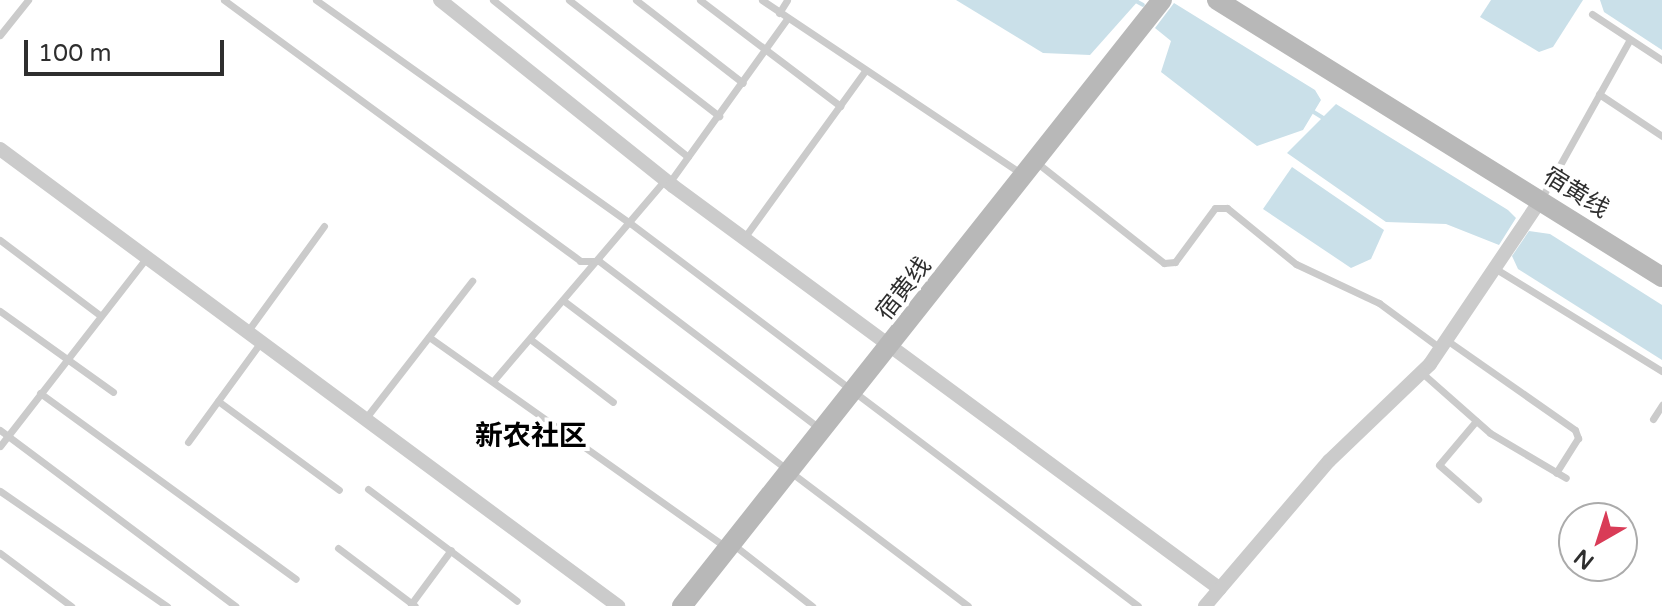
<!DOCTYPE html>
<meta charset="utf-8">
<style>
body{margin:0}
#map{position:relative;width:1662px;height:606px;overflow:hidden;background:#fff;font-family:"Varela Round","Noto Sans SC",sans-serif}
div>[style]{position:absolute}
.water>*{inset:0;background:#cae0e9}
.stream>*{height:4px;margin:-2px;padding:0 2px;transform-origin:2px;border-radius:2px;background:#cae0e9}
.service>*{height:7px;margin:-3.5px;padding:0 3.5px;transform-origin:3.5px;border-radius:3.5px;background:#cbcbcb}
.minor>*{height:14px;margin:-7px;padding:0 7px;transform-origin:7px;border-radius:7px;background:#cbcbcb}
.secondary>*{height:20px;margin:-10px;padding:0 10px;transform-origin:10px;border-radius:10px;background:#b8b8b8}
span{translate:-50% -50%;white-space:nowrap;text-align:center;line-height:1.15;-webkit-text-stroke:8px #fff;paint-order:stroke}
.street-label{font-size:24px;color:#2e2e2e}
.quarter-label{font-size:28px;color:#000;font-weight:700}
.north{position:absolute;left:1558px;top:502px;width:80px;height:80px;box-sizing:border-box;background:#fff;border:2px solid #ababab;border-radius:50%;rotate:219deg;font-size:22px;font-weight:700;line-height:32px;text-align:center;color:#2e2e2e}
.north::after{content:'';display:block;margin:auto;width:28px;height:36px;background:#d93c57;clip-path:polygon(50% 0,100% 100%,50% 72%,0 100%)}
.scale{position:absolute;left:24px;top:40px;width:200px;height:36px;box-sizing:border-box;border:4px solid #2e2e2e;border-top:0;padding-left:10px;font-size:24px;line-height:28px;white-space:nowrap;color:#2e2e2e;-webkit-text-stroke:6px #fff;paint-order:stroke}
</style>
<div id="map">
<div class="water">
<div style="clip-path:polygon(956px 0,1139px 0,1090px 55px,1043px 53px)"></div>
<div style="clip-path:polygon(1491px 0,1583px 0,1553px 47px,1539px 52px,1480px 17px)"></div>
<div style="clip-path:polygon(1600px 0,1662px 0,1662px 50px,1604px 12px)"></div>
<div style="clip-path:polygon(1174px 3px,1315px 90px,1321px 100px,1303px 130px,1257px 146px,1161px 72px,1171px 41px,1155px 28px)"></div>
<div style="clip-path:polygon(1336px 104px,1508px 210px,1516px 218px,1499px 245px,1446px 224px,1386px 222px,1287px 153px)"></div>
<div style="clip-path:polygon(1292px 167px,1384px 230px,1371px 259px,1351px 268px,1263px 209px)"></div>
<div style="clip-path:polygon(1529px 231px,1550px 234px,1662px 305px,1662px 360px,1518px 269px,1512px 256px)"></div>
</div>
<div class="stream">
<div style="left:1134px;top:0;width:10px;rotate:29deg"></div>
<div style="left:1312px;top:111px;width:19px;rotate:32deg"></div>
</div>
<div class="service">
<div style="left:224px;top:0;width:441px;rotate:36.2deg"></div>
<div style="left:580px;top:261px;width:19px"></div>
<div style="left:599px;top:261px;width:276px;rotate:37.2deg"></div>
<div style="left:316px;top:0;width:385px;rotate:35.4deg"></div>
<div style="left:630px;top:223px;width:636px;rotate:37.01deg"></div>
<div style="left:493px;top:0;width:250px;rotate:38.8deg"></div>
<div style="left:569px;top:0;width:190px;rotate:37.7deg"></div>
<div style="left:636px;top:0;width:135px;rotate:37.8deg"></div>
<div style="left:700px;top:0;width:176px;rotate:37.1deg"></div>
<div style="left:762px;top:0;width:311px;rotate:33.8deg"></div>
<div style="left:779px;top:13px;width:15px;rotate:-58deg"></div>
<div style="left:1592px;top:14px;width:84px;rotate:33.3deg"></div>
<div style="left:0;top:35px;width:45px;rotate:-51.3deg"></div>
<div style="left:1599px;top:94px;width:76px;rotate:33.7deg"></div>
<div style="left:1036px;top:162px;width:163px;rotate:38.3deg"></div>
<div style="left:1164px;top:263px;width:11px;rotate:-5deg"></div>
<div style="left:1175px;top:262px;width:67px;rotate:-53.5deg"></div>
<div style="left:1215px;top:208px;width:12px"></div>
<div style="left:1227px;top:208px;width:89px;rotate:39.1deg"></div>
<div style="left:1296px;top:264px;width:92px;rotate:25.2deg"></div>
<div style="left:1379px;top:303px;width:76px;rotate:36.4deg"></div>
<div style="left:669px;top:183px;width:202px;rotate:-54.3deg"></div>
<div style="left:1541px;top:199px;width:181px;rotate:-60.9deg"></div>
<div style="left:744px;top:238px;width:205px;rotate:-54.1deg"></div>
<div style="left:0;top:240px;width:126px;rotate:37deg"></div>
<div style="left:1496px;top:269px;width:195px;rotate:31.6deg"></div>
<div style="left:564px;top:301px;width:506px;rotate:37.05deg"></div>
<div style="left:0;top:311px;width:139px;rotate:35.6deg"></div>
<div style="left:247px;top:332px;width:131px;rotate:-54deg"></div>
<div style="left:429px;top:337px;width:365px;rotate:35.3deg"></div>
<div style="left:530px;top:339px;width:104px;rotate:37.2deg"></div>
<div style="left:1448px;top:341px;width:155px;rotate:35deg"></div>
<div style="left:1575px;top:430px;width:9px;rotate:69deg"></div>
<div style="left:1578px;top:438px;width:41px;rotate:122.2deg"></div>
<div style="left:1421px;top:372px;width:92px;rotate:41.5deg"></div>
<div style="left:1490px;top:433px;width:88px;rotate:30.6deg"></div>
<div style="left:494px;top:380px;width:263px;rotate:-49.5deg"></div>
<div style="left:40px;top:393px;width:316px;rotate:36deg"></div>
<div style="left:218px;top:401px;width:150px;rotate:36.3deg"></div>
<div style="left:365px;top:419px;width:175px;rotate:-52.2deg"></div>
<div style="left:1653px;top:419px;width:17px;rotate:-57deg"></div>
<div style="left:1476px;top:421px;width:57px;rotate:130.1deg"></div>
<div style="left:1439px;top:465px;width:52px;rotate:41.1deg"></div>
<div style="left:0;top:430px;width:294px;rotate:36.8deg"></div>
<div style="left:188px;top:442px;width:124px;rotate:-53.9deg"></div>
<div style="left:0;top:446px;width:239px;rotate:-52.1deg"></div>
<div style="left:368px;top:489px;width:186px;rotate:36.9deg"></div>
<div style="left:0;top:491px;width:203px;rotate:34.6deg"></div>
<div style="left:735px;top:546px;width:98px;rotate:37.9deg"></div>
<div style="left:338px;top:548px;width:96px;rotate:37deg"></div>
<div style="left:0;top:553px;width:89px;rotate:36.7deg"></div>
<div style="left:411px;top:604px;width:67px;rotate:-53.5deg"></div>
</div>
<div class="minor">
<div style="left:440px;top:0;width:298px;rotate:38.6deg"></div>
<div style="left:673px;top:186px;width:679px;rotate:36.38deg"></div>
<div style="left:0;top:149px;width:769px;rotate:36.48deg"></div>
<div style="left:1205px;top:606px;width:191px;rotate:-49.5deg"></div>
<div style="left:1329px;top:461px;width:140px;rotate:-43.8deg"></div>
<div style="left:1430px;top:364px;width:197px;rotate:-56deg"></div>
</div>
<div class="secondary">
<div style="left:1217px;top:0;width:524px;rotate:31.9deg"></div>
<div style="left:682px;top:606px;width:773px;rotate:-51.62deg"></div>
</div>
<div class="street-label">
<span style="left:1576px;top:193px;rotate:32deg">宿黄线</span>
<span style="left:904px;top:289px;rotate:-52deg">宿黄线</span>
</div>
<div class="quarter-label">
<span style="left:531px;top:436px">新农社区</span>
</div>
<div class="north">N</div>
<div class="scale">100 m</div>
</div>
